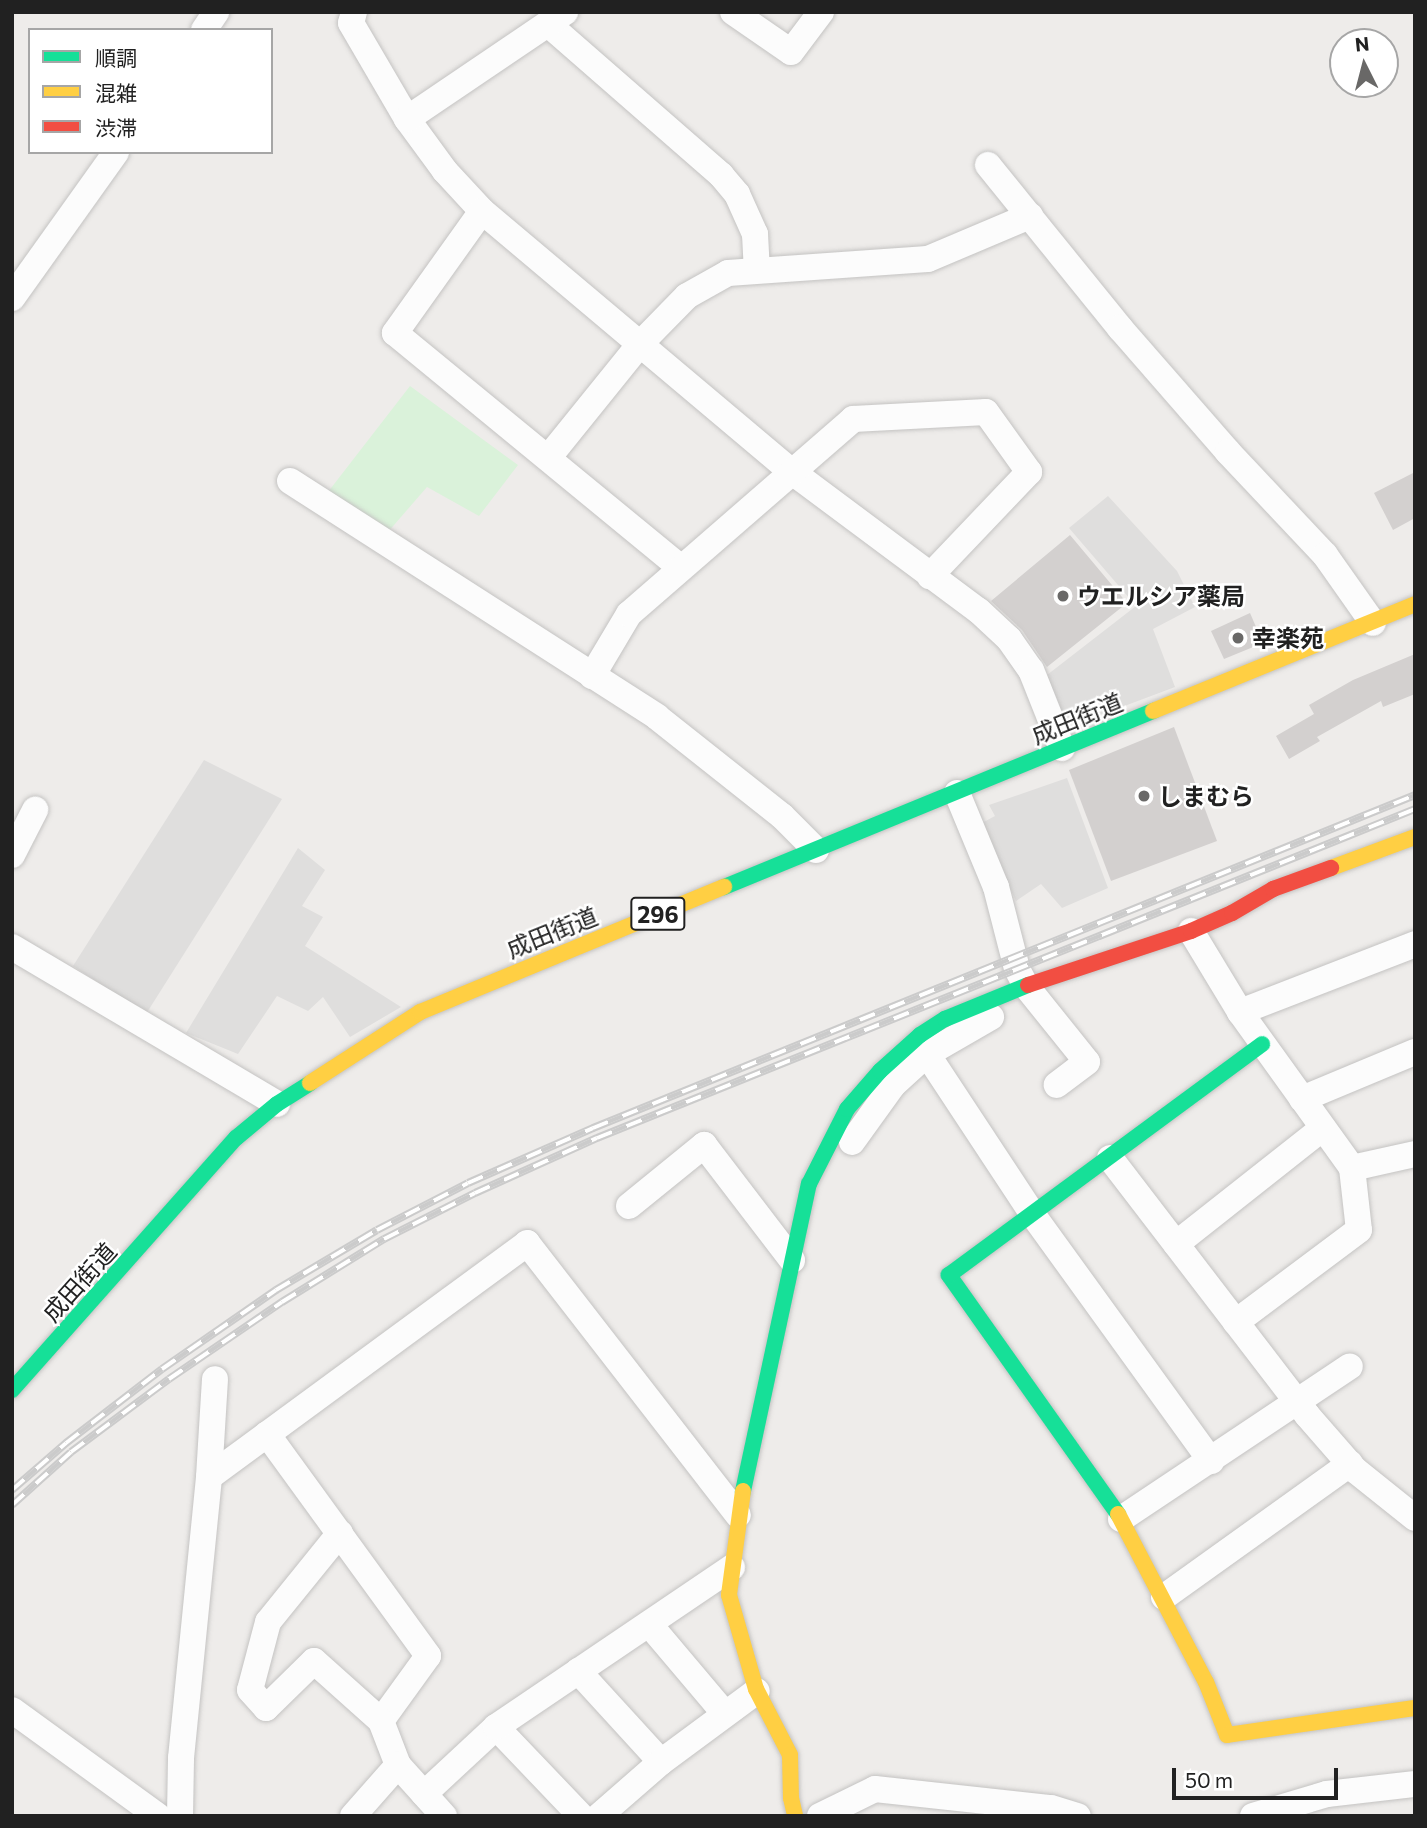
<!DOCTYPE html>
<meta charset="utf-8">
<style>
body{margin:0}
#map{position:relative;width:1427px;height:1828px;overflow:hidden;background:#eeecea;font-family:Commissioner,"Noto Sans JP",sans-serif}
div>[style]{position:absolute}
.park>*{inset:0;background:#daf2da}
.parking>*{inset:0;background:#dfdedd}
.building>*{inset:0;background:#d3d0cf}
.roads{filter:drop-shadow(0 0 2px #c4c3c2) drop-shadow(0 0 2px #c4c3c2)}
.street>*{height:26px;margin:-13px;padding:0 13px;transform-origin:13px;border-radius:13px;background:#fcfcfc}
.fast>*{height:16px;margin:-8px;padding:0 8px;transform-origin:8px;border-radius:8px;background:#16e098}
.slow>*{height:16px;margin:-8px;padding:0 8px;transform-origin:8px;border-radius:8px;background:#ffcf43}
.jam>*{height:16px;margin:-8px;padding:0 8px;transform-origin:8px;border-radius:8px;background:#f24e42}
.rail>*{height:8px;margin-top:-4px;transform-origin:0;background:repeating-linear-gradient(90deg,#fff 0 16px,#cbcbcb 0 32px);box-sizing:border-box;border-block:2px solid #cbcbcb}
.dots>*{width:19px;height:19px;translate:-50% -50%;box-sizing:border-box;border:4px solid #fff;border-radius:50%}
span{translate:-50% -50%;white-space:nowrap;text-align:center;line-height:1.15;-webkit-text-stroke:5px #fff;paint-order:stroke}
.shield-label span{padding:2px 5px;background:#fff;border:2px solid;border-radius:5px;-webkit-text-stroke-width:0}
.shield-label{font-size:23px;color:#212121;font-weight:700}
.poi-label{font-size:24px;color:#212121;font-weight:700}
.left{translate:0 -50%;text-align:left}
.street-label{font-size:24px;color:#212121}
.frame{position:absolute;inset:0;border:14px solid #212121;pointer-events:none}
.legend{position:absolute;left:28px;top:28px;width:245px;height:126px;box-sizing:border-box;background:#fff;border:2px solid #a6a6a6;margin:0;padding:9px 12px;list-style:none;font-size:21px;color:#212121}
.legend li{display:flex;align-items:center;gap:14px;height:35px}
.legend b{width:35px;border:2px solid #a6a6a6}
.north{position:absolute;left:1329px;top:28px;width:70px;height:70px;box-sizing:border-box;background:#fff;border:2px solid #a6a6a6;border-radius:50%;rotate:354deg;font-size:19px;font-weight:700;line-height:28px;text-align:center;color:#212121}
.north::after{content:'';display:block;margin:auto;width:24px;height:32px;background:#696867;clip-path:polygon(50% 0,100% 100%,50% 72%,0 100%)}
.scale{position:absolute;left:1172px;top:1768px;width:166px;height:32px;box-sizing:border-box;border:4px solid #212121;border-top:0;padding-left:9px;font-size:21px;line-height:24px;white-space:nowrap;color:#212121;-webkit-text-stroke:5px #fff;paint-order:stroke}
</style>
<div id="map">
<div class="park">
<div style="clip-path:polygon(410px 386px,518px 465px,479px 516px,427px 487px,381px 540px,321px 501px)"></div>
</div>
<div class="parking">
<div style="clip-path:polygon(1108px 496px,1177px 571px,1195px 607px,1153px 629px,1175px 687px,1074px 725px,1063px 719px,1047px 675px,1136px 606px,1069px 528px)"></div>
<div style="clip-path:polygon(204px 760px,282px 799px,146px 1014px,73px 966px)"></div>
<div style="clip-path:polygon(1067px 778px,1108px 888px,1062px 908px,1041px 884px,1016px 901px,980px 824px,995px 816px,989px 805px)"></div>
<div style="clip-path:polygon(298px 848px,325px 870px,302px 906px,323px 917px,305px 946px,401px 1007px,350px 1037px,323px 997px,308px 1011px,277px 996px,238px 1054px,186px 1033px)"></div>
</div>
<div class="building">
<div style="clip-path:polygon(1415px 472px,1415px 518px,1393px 530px,1374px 493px)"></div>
<div style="clip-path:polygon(1070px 535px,1127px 603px,1047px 667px,1022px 630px,991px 601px)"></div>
<div style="clip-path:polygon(1250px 613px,1263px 643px,1224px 659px,1211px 631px)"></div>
<div style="clip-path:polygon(1415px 654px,1415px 694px,1383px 707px,1381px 701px,1317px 737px,1320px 741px,1289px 759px,1276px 736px,1314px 714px,1309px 705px,1353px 680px)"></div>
<div style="clip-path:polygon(1174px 727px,1217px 841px,1111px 881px,1069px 770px)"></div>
</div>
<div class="roads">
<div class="street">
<div style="left:354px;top:12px;width:11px;rotate:105deg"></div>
<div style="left:351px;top:23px;width:111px;rotate:59.7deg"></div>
<div style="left:407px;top:119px;width:64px;rotate:53.8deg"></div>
<div style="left:445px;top:171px;width:54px;rotate:47.2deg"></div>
<div style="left:482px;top:211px;width:404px;rotate:40.1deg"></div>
<div style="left:791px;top:471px;width:234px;rotate:36.7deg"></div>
<div style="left:979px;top:611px;width:41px;rotate:43deg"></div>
<div style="left:1009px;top:639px;width:38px;rotate:55deg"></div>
<div style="left:1031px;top:670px;width:84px;rotate:68.3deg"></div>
<div style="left:733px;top:12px;width:70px;rotate:34.6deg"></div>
<div style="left:791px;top:52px;width:50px;rotate:-53.1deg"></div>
<div style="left:548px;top:24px;width:230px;rotate:41.1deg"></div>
<div style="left:721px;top:175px;width:25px;rotate:50deg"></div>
<div style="left:737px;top:194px;width:44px;rotate:65.8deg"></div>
<div style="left:755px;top:234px;width:36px;rotate:87deg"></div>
<div style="left:204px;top:30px;width:22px;rotate:-56deg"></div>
<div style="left:407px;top:119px;width:191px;rotate:-34.1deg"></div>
<div style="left:988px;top:165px;width:210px;rotate:51deg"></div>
<div style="left:1120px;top:328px;width:164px;rotate:48.9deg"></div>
<div style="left:1228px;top:452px;width:141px;rotate:46.7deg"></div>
<div style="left:1325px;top:555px;width:83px;rotate:54.8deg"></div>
<div style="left:482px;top:211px;width:150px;rotate:125.5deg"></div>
<div style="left:395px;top:333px;width:370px;rotate:39.4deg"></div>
<div style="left:12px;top:298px;width:179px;rotate:-54.5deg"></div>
<div style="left:548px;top:458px;width:146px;rotate:-51.1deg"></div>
<div style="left:640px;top:344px;width:67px;rotate:-45.6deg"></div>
<div style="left:687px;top:296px;width:47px;rotate:-29.3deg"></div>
<div style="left:728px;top:273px;width:200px;rotate:-4deg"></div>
<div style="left:928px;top:259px;width:111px;rotate:-22.9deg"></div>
<div style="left:290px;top:481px;width:436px;rotate:32.7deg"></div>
<div style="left:657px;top:717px;width:159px;rotate:38.4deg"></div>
<div style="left:782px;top:816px;width:48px;rotate:45deg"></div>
<div style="left:592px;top:676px;width:72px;rotate:-59.2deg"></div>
<div style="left:629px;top:614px;width:297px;rotate:-41deg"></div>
<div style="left:853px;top:419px;width:133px;rotate:-3deg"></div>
<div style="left:986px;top:412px;width:74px;rotate:54.4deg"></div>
<div style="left:1029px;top:472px;width:144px;rotate:133.6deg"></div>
<div style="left:957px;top:793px;width:102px;rotate:67.5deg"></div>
<div style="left:996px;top:887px;width:85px;rotate:75.6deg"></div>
<div style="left:1017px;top:969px;width:19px;rotate:62deg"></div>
<div style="left:1026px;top:986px;width:97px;rotate:51.2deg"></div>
<div style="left:1087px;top:1062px;width:38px;rotate:143deg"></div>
<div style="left:12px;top:855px;width:51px;rotate:-62.9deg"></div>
<div style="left:1191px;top:931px;width:95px;rotate:58.8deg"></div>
<div style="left:1240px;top:1012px;width:192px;rotate:54.3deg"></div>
<div style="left:1352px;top:1168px;width:62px;rotate:83.6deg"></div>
<div style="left:1359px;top:1230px;width:154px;rotate:143.2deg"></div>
<div style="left:12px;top:947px;width:308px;rotate:30.6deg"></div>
<div style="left:1240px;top:1012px;width:188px;rotate:-21.2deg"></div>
<div style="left:927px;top:1054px;width:193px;rotate:56.6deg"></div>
<div style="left:1033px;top:1215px;width:304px;rotate:54.1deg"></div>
<div style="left:1302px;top:1099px;width:122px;rotate:-22.6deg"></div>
<div style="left:852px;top:1142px;width:70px;rotate:-54.3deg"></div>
<div style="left:893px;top:1085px;width:46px;rotate:-42.4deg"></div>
<div style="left:927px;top:1054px;width:74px;rotate:-30deg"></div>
<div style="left:1110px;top:1158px;width:324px;rotate:52.5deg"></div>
<div style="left:1307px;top:1415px;width:73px;rotate:48.9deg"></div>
<div style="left:1355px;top:1470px;width:77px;rotate:38.7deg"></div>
<div style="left:1352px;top:1168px;width:65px;rotate:-12.5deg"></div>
<div style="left:629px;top:1206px;width:97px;rotate:-39.1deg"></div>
<div style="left:704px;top:1145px;width:145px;rotate:52.6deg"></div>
<div style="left:1176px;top:1244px;width:187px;rotate:-38.3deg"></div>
<div style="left:267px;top:1434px;width:274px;rotate:54deg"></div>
<div style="left:428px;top:1656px;width:80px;rotate:125.9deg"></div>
<div style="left:209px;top:1477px;width:395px;rotate:-36.3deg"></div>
<div style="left:527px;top:1243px;width:344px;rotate:52.2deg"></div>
<div style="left:1121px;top:1519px;width:275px;rotate:-33.7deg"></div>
<div style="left:340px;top:1533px;width:114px;rotate:129deg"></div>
<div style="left:268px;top:1622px;width:70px;rotate:104.8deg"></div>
<div style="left:250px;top:1690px;width:24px;rotate:48deg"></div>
<div style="left:266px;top:1708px;width:67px;rotate:-44.4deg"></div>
<div style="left:314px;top:1661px;width:90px;rotate:41.8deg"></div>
<div style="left:381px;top:1721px;width:47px;rotate:68.9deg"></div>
<div style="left:398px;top:1765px;width:69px;rotate:48deg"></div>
<div style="left:1164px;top:1597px;width:229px;rotate:-35.6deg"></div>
<div style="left:649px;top:1624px;width:118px;rotate:49.8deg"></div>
<div style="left:578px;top:1671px;width:123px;rotate:47.6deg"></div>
<div style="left:12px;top:1710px;width:180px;rotate:36deg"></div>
<div style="left:496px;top:1727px;width:123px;rotate:46.3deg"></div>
<div style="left:424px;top:1794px;width:98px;rotate:-42.9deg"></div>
<div style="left:496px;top:1727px;width:285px;rotate:-34.1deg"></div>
<div style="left:180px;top:1816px;width:58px;rotate:-89deg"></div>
<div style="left:181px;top:1758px;width:282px;rotate:-84.3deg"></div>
<div style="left:209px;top:1477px;width:98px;rotate:-86.5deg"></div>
<div style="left:353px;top:1816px;width:68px;rotate:-48.6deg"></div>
<div style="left:599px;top:1816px;width:82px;rotate:-41.1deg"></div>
<div style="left:661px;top:1762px;width:119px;rotate:-36.5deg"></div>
<div style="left:820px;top:1816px;width:61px;rotate:-26.1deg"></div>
<div style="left:875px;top:1789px;width:177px;rotate:6.2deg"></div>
<div style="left:1051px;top:1808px;width:28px;rotate:17deg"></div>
<div style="left:1253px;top:1816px;width:77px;rotate:-16.6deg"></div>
<div style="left:1327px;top:1794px;width:89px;rotate:-6.5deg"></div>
</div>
<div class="fast">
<div style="left:724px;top:887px;width:464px;rotate:-22.3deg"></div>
<div style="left:12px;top:1390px;width:337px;rotate:-48.4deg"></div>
<div style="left:236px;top:1138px;width:53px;rotate:-39.7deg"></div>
<div style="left:277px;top:1104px;width:39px;rotate:-32deg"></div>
<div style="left:743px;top:1491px;width:314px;rotate:-77.9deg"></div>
<div style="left:809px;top:1184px;width:84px;rotate:-63.1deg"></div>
<div style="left:847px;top:1109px;width:50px;rotate:-49deg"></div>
<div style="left:880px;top:1071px;width:54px;rotate:-42deg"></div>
<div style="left:920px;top:1035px;width:30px;rotate:-33deg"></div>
<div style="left:945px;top:1019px;width:90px;rotate:-22.3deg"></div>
<div style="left:1118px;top:1514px;width:293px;rotate:-125.3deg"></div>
<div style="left:949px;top:1275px;width:389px;rotate:-36.4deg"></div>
</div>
<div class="slow">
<div style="left:1153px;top:711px;width:283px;rotate:-22.2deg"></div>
<div style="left:1331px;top:868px;width:90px;rotate:-20.3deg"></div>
<div style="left:310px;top:1083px;width:131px;rotate:-32.8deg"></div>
<div style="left:420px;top:1012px;width:329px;rotate:-22.4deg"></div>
<div style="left:743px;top:1491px;width:105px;rotate:97.7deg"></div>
<div style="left:729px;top:1595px;width:98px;rotate:74deg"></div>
<div style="left:756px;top:1689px;width:74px;rotate:62.7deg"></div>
<div style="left:790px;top:1755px;width:43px;rotate:88.7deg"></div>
<div style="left:791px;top:1798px;width:18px;rotate:77deg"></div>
<div style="left:1118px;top:1514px;width:190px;rotate:62.4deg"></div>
<div style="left:1206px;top:1682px;width:57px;rotate:68.4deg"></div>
<div style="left:1227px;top:1735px;width:190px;rotate:-8.2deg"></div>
</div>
<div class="jam">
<div style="left:1028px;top:985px;width:172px;rotate:-18.3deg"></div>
<div style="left:1191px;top:931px;width:45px;rotate:-23.7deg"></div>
<div style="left:1232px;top:913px;width:48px;rotate:-30.3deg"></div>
<div style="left:1273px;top:889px;width:62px;rotate:-19.9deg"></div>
</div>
</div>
<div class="rail">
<div style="left:12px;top:1490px;width:72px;rotate:-41deg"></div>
<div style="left:66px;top:1443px;width:121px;rotate:-37.6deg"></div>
<div style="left:162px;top:1369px;width:139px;rotate:-34.7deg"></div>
<div style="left:276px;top:1290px;width:117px;rotate:-30.7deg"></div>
<div style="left:377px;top:1230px;width:102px;rotate:-27.3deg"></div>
<div style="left:468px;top:1183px;width:137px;rotate:-23.7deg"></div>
<div style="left:593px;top:1128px;width:887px;rotate:-22.05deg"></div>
<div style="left:12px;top:1505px;width:79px;rotate:-41.9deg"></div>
<div style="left:71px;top:1452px;width:122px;rotate:-36.7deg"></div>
<div style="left:169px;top:1379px;width:137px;rotate:-34.3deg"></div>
<div style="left:282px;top:1302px;width:120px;rotate:-31.7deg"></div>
<div style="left:384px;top:1239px;width:102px;rotate:-26.8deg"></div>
<div style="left:475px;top:1193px;width:134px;rotate:-24.3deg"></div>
<div style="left:597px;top:1138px;width:882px;rotate:-21.91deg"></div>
</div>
<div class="dots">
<div style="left:1063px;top:596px;background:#696867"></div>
<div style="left:1238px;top:638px;background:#696867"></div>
<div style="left:1144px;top:796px;background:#696867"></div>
</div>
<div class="shield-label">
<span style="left:658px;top:914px">296</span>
</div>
<div class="poi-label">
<span class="left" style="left:1077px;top:596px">ウエルシア薬局</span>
<span class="left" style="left:1252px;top:638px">幸楽苑</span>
<span class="left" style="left:1158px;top:796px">しまむら</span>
</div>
<div class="street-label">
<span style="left:1077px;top:718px;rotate:-22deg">成田街道</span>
<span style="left:552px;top:932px;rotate:-22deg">成田街道</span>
<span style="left:79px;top:1282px;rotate:-48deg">成田街道</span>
</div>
<div class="frame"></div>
<ul class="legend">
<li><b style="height:9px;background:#16e098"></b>順調</li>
<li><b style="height:9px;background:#ffcf43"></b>混雑</li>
<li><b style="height:9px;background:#f24e42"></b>渋滞</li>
</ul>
<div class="north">N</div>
<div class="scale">50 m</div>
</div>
